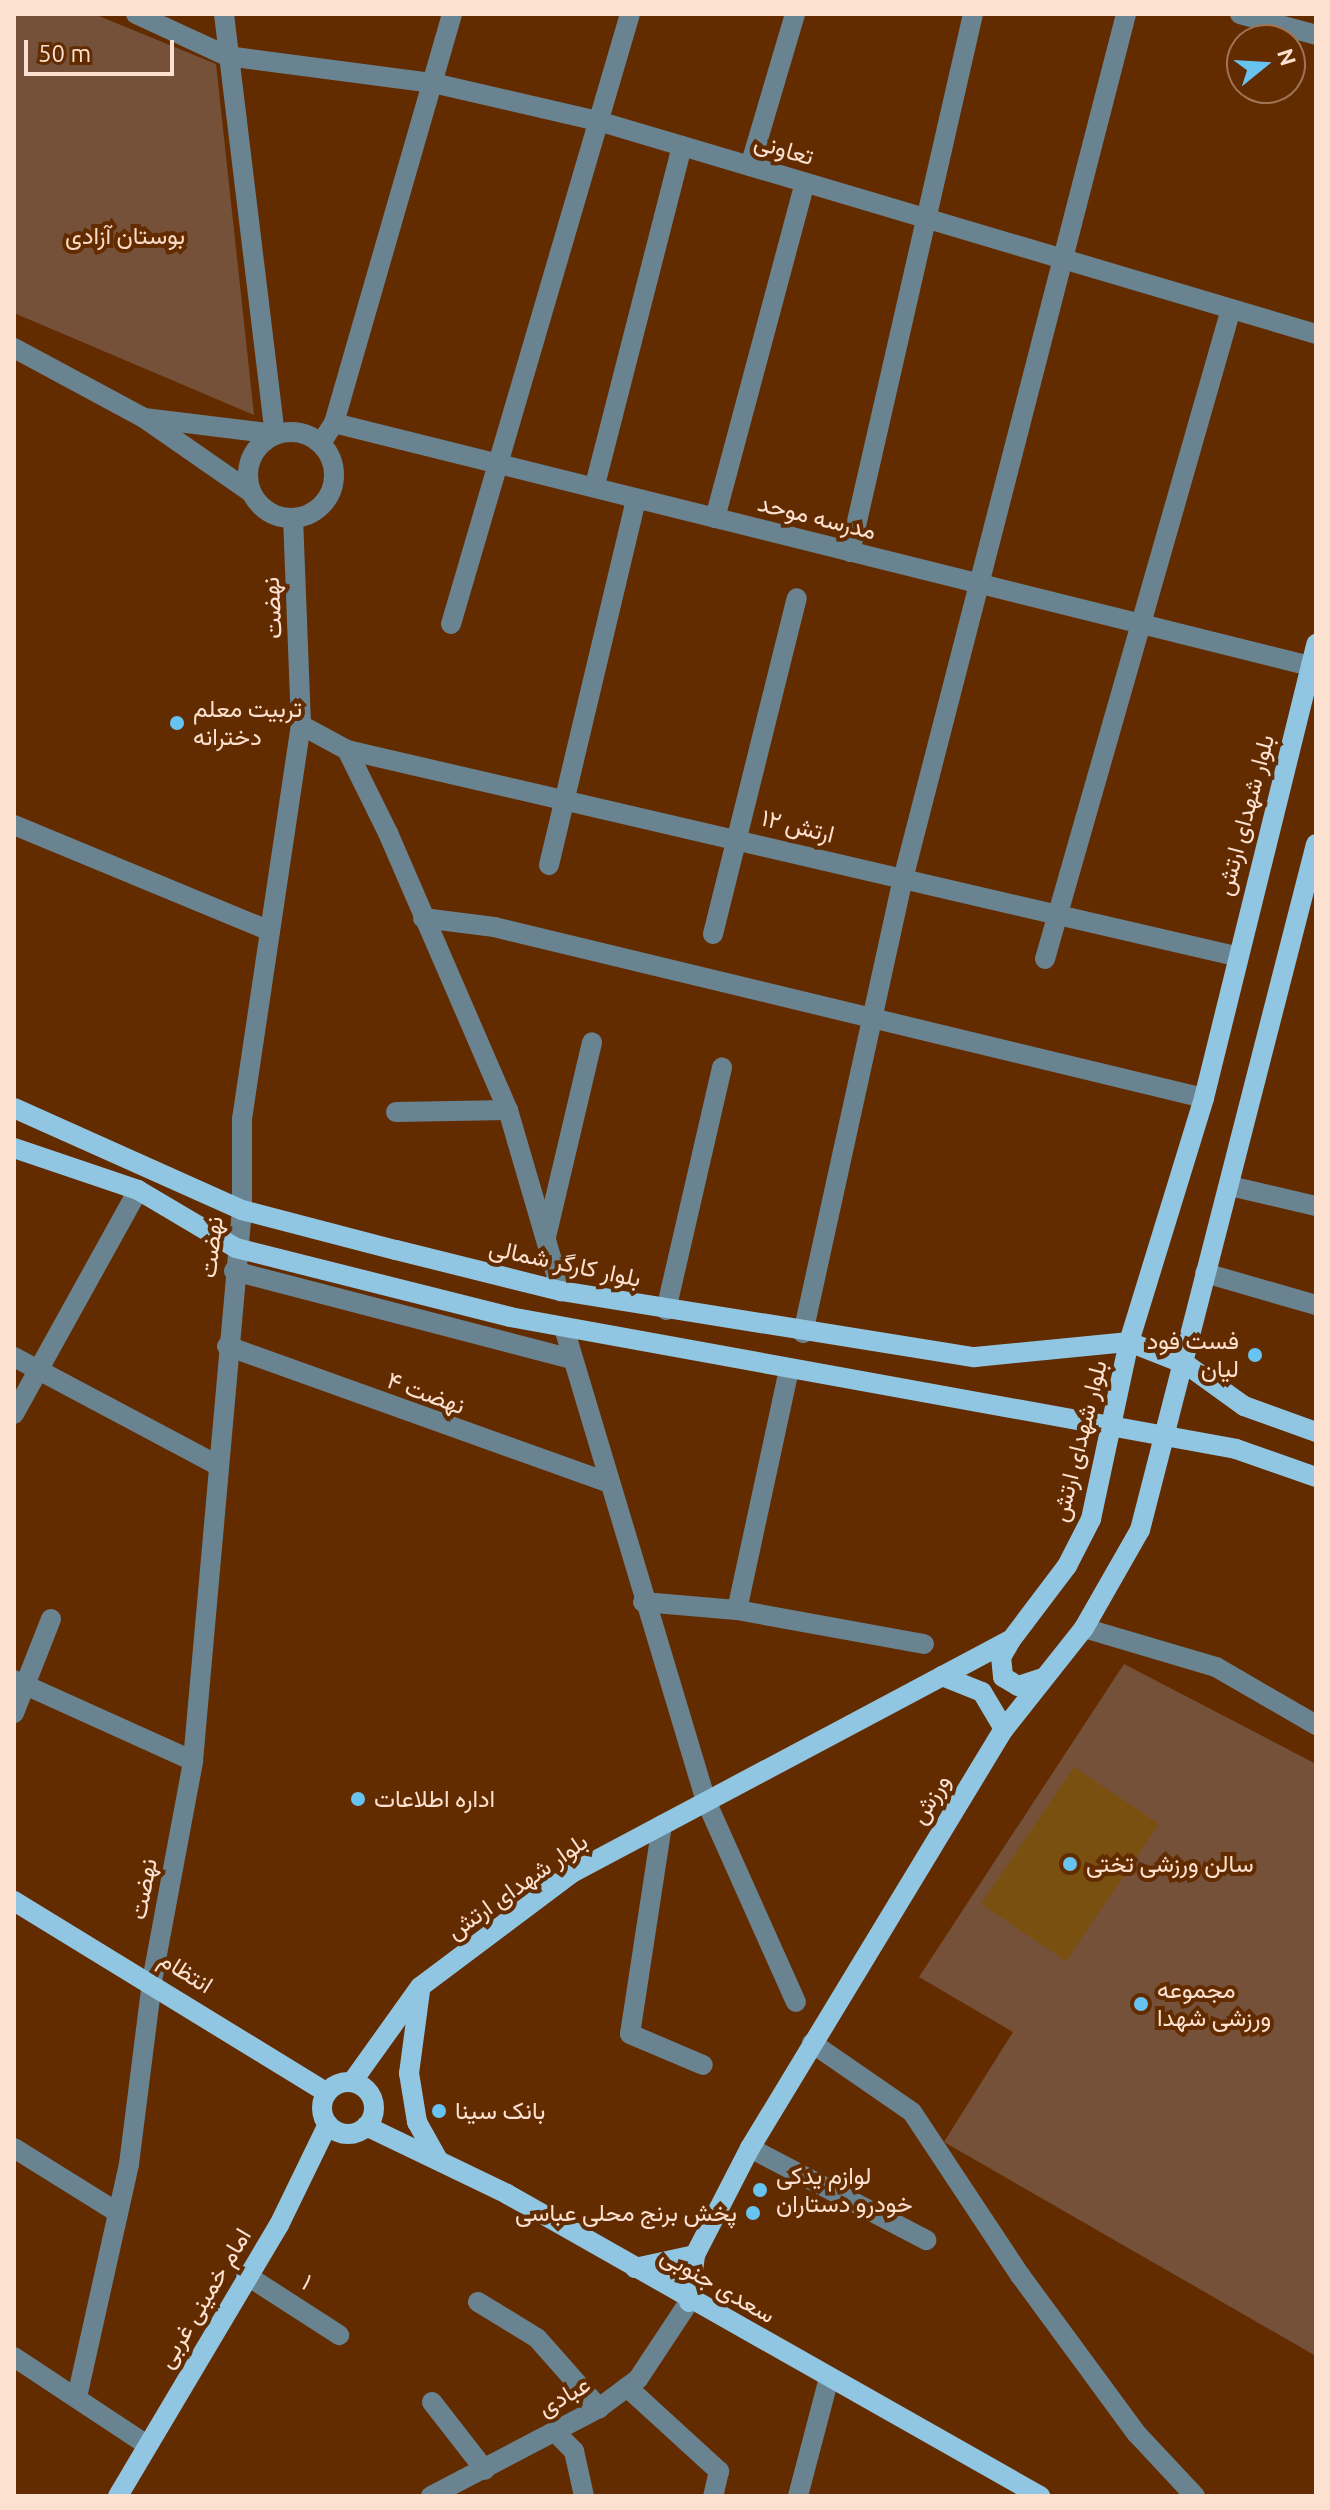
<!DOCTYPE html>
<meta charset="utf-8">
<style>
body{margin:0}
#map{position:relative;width:1330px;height:2510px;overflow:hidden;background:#622c00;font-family:Ubuntu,Vazirmatn,sans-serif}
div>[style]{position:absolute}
.green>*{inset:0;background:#765139}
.building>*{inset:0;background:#79500f}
.minor>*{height:20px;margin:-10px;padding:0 10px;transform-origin:10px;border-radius:10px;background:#698391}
.minor>.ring{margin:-10px;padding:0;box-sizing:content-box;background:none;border:20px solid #698391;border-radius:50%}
.major>*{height:20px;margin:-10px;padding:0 10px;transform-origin:10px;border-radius:10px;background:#91c6e3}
.major>.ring{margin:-10px;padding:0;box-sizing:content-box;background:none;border:20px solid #91c6e3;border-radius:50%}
.dots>*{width:22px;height:22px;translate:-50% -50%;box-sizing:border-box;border:4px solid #622c00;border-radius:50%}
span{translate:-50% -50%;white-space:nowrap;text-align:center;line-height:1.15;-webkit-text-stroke:8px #622c00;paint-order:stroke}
.street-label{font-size:24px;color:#fce1d1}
.park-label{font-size:24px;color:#fadac7}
.poi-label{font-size:24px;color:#fce1d1}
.left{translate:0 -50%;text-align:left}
.right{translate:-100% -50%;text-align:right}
.frame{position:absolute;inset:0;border:16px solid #fce1d1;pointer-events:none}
.north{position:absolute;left:1226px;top:24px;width:80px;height:80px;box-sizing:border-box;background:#622c00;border:2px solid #a07454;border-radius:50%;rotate:72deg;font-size:22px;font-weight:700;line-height:32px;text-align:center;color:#fce1d1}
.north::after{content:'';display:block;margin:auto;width:28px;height:36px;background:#69c3f1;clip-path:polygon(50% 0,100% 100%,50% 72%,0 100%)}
.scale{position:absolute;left:24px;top:40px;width:150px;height:36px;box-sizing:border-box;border:4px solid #fce1d1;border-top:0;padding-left:10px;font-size:24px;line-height:28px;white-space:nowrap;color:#fce1d1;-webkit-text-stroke:6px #622c00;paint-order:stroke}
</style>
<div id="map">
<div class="green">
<div style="clip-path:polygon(14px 14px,94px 14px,216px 64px,254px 415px,14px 313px)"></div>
<div style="clip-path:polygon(1124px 1664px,1316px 1764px,1316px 2356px,944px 2142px,1013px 2032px,919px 1977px)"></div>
</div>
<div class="building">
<div style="clip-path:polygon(1074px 1767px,1159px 1824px,1066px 1961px,981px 1904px)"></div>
</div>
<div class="minor">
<div style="left:136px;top:14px;width:100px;rotate:24.8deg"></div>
<div style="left:227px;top:56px;width:208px;rotate:7.5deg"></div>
<div style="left:433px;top:83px;width:169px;rotate:13deg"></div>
<div style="left:598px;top:121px;width:749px;rotate:16.52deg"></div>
<div style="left:224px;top:14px;width:423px;rotate:83.1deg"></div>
<div style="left:275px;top:434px;width:132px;rotate:-173deg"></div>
<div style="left:144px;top:418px;width:131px;rotate:34.8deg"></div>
<div style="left:1240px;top:14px;width:79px;rotate:15.4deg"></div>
<div style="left:750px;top:166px;width:159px;rotate:-73.5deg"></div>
<div style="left:14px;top:348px;width:148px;rotate:28.3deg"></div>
<div style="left:334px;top:423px;width:426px;rotate:-73.9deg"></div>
<div class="ring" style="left:248px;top:432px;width:66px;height:66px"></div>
<div style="left:321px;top:443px;width:24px;rotate:-57deg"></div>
<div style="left:334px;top:423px;width:1006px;rotate:13.98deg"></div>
<div style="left:595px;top:485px;width:350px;rotate:-75.6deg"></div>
<div style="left:715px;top:518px;width:347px;rotate:-75deg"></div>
<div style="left:850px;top:552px;width:552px;rotate:-77.12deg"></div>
<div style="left:451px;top:624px;width:636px;rotate:-73.65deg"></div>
<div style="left:301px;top:725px;width:52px;rotate:28.5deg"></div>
<div style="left:347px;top:750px;width:93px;rotate:63.7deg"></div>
<div style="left:388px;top:833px;width:302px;rotate:66.6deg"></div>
<div style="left:508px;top:1110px;width:189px;rotate:73.7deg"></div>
<div style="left:347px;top:750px;width:912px;rotate:13.06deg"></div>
<div style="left:14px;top:825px;width:277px;rotate:22.5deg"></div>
<div style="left:549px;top:865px;width:376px;rotate:-76.6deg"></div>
<div style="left:423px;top:918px;width:72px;rotate:7.2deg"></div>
<div style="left:494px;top:927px;width:730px;rotate:13.54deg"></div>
<div style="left:713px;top:934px;width:346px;rotate:-76deg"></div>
<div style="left:1045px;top:959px;width:676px;rotate:-74.03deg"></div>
<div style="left:396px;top:1112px;width:112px;rotate:-1deg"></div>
<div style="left:1230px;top:1186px;width:88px;rotate:13.1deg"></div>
<div style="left:546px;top:1237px;width:200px;rotate:-76.7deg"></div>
<div style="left:234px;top:1271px;width:350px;rotate:14.6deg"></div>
<div style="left:1205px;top:1273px;width:116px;rotate:16.1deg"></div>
<div style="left:666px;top:1310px;width:249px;rotate:-77deg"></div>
<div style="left:564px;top:1328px;width:494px;rotate:73.3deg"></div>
<div style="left:706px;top:1801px;width:220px;rotate:65.9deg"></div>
<div style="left:803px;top:1333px;width:465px;rotate:-77.6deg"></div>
<div style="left:903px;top:879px;width:893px;rotate:-75.54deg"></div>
<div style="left:227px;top:1346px;width:406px;rotate:19.7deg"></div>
<div style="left:14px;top:1357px;width:232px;rotate:28deg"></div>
<div style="left:14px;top:1414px;width:256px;rotate:-61deg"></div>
<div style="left:643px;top:1602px;width:94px;rotate:4.9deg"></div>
<div style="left:737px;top:1610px;width:190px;rotate:10.3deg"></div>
<div style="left:737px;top:1610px;width:246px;rotate:-77.8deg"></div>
<div style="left:1084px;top:1628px;width:138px;rotate:16.5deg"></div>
<div style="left:1216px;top:1667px;width:116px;rotate:30.1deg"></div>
<div style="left:14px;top:1680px;width:196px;rotate:24.3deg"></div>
<div style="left:14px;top:1713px;width:101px;rotate:-68.5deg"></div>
<div style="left:662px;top:1825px;width:211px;rotate:98.7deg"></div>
<div style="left:630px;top:2034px;width:79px;rotate:23deg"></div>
<div style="left:812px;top:2043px;width:121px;rotate:34.6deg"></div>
<div style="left:912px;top:2112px;width:196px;rotate:56.5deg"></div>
<div style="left:1020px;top:2275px;width:197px;rotate:53.7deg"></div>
<div style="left:1137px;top:2434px;width:85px;rotate:46.9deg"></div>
<div style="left:14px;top:2148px;width:121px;rotate:31.9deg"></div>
<div style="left:750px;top:2148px;width:199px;rotate:27.6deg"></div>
<div style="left:246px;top:2275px;width:111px;rotate:32.8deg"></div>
<div style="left:478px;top:2302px;width:69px;rotate:31.4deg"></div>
<div style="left:537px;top:2338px;width:94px;rotate:48.5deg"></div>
<div style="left:14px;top:2357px;width:159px;rotate:33.5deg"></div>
<div style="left:627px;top:2387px;width:125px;rotate:42.4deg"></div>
<div style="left:719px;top:2471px;width:26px;rotate:103deg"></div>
<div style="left:77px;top:2397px;width:239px;rotate:-77.4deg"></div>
<div style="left:129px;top:2164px;width:184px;rotate:-82.8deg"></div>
<div style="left:152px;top:1981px;width:224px;rotate:-79.4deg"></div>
<div style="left:193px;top:1761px;width:553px;rotate:-84.92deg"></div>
<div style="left:242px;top:1210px;width:91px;rotate:-90deg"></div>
<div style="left:242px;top:1119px;width:398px;rotate:-81.5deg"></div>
<div style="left:301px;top:725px;width:206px;rotate:-92.2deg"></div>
<div style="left:432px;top:2402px;width:86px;rotate:52.1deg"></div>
<div style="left:555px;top:2432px;width:27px;rotate:45deg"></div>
<div style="left:574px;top:2451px;width:46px;rotate:77.5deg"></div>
<div style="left:431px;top:2496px;width:190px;rotate:-27.6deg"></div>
<div style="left:599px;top:2408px;width:49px;rotate:-36.6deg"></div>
<div style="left:638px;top:2379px;width:92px;rotate:-56.5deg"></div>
<div style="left:798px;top:2496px;width:122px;rotate:-75.3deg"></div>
</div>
<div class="major">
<div style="left:14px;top:1108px;width:250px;rotate:24.1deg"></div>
<div style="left:242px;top:1210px;width:159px;rotate:14.6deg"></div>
<div style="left:396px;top:1250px;width:170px;rotate:14deg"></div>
<div style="left:561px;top:1291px;width:419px;rotate:9.1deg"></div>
<div style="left:975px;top:1357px;width:155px;rotate:-5.6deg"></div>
<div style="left:1129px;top:1342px;width:62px;rotate:21.6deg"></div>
<div style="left:1187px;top:1365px;width:70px;rotate:35.7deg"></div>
<div style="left:1244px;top:1406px;width:77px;rotate:19.9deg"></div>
<div style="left:14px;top:1148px;width:131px;rotate:18.7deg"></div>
<div style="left:138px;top:1190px;width:114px;rotate:30.6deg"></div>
<div style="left:236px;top:1248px;width:283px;rotate:14.1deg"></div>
<div style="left:510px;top:1317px;width:738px;rotate:10.3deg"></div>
<div style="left:1236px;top:1449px;width:85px;rotate:19.3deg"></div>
<div style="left:1011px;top:1640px;width:20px;rotate:120deg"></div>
<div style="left:1001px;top:1657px;width:20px;rotate:84deg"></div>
<div style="left:1003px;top:1677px;width:17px;rotate:31deg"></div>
<div style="left:1018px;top:1686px;width:26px;rotate:-18deg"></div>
<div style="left:942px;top:1676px;width:43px;rotate:21.8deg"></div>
<div style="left:982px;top:1692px;width:43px;rotate:59.3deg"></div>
<div style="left:14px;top:1901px;width:367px;rotate:31.5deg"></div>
<div style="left:420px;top:1991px;width:83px;rotate:97.6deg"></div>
<div style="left:409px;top:2073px;width:50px;rotate:80.7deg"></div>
<div style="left:417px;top:2122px;width:41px;rotate:60.9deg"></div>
<div style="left:352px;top:2082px;width:117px;rotate:-54.4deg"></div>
<div style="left:420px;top:1987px;width:190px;rotate:-36.9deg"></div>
<div style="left:572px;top:1873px;width:497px;rotate:-28deg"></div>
<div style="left:1011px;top:1640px;width:93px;rotate:-52.9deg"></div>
<div style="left:1067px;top:1566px;width:53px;rotate:-62.9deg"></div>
<div style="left:1091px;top:1519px;width:181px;rotate:-77.9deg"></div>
<div style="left:1129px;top:1342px;width:255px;rotate:-72.9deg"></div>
<div style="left:1204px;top:1098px;width:468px;rotate:-76.1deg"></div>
<div class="ring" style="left:322px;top:2082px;width:32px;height:32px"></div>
<div style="left:366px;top:2126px;width:157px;rotate:25.7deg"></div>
<div style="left:507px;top:2194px;width:613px;rotate:29.54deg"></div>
<div style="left:635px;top:2268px;width:61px;rotate:-12.2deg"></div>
<div style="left:689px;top:2302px;width:47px;rotate:-82.7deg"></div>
<div style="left:695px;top:2255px;width:120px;rotate:-62.8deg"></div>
<div style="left:750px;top:2148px;width:490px;rotate:-58.8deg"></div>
<div style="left:1004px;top:1729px;width:129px;rotate:-51.6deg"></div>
<div style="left:1084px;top:1628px;width:113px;rotate:-60.3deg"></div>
<div style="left:1140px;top:1530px;width:708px;rotate:-75.61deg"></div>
<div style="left:118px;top:2496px;width:315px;rotate:-59.3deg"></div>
<div style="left:279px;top:2225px;width:112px;rotate:-64.1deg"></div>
</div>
<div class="dots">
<div style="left:177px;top:723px;background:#69c3f1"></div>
<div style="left:1255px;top:1355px;background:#69c3f1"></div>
<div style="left:358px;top:1799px;background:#69c3f1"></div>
<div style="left:1070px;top:1864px;background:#69c3f1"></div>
<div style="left:1141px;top:2004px;background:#69c3f1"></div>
<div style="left:439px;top:2111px;background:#69c3f1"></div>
<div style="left:760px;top:2190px;background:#69c3f1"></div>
<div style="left:753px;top:2213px;background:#69c3f1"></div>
</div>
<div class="street-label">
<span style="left:784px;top:149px;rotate:16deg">تعاونی</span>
<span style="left:817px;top:517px;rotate:14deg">مدرسه موحد</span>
<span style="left:272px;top:608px;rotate:-93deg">نهضت</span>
<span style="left:1245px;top:815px;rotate:-75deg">بلوار شهدای ارتش</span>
<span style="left:798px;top:826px;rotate:14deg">ارتش ۱۲</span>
<span style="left:211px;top:1247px;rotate:-83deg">نهضت</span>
<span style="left:565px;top:1263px;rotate:12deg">بلوار کارگر شمالی</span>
<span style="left:426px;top:1393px;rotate:20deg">نهضت ۴</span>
<span style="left:1079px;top:1441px;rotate:-76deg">بلوار شهدای ارتش</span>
<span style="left:930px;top:1799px;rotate:-59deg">ورزش</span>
<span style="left:517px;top:1886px;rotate:-35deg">بلوار شهدای ارتش</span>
<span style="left:143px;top:1889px;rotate:-79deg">نهضت</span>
<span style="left:186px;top:1972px;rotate:32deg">انتظام</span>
<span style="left:307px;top:2282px;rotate:32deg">۱</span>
<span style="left:718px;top:2285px;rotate:30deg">سعدی جنوبی</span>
<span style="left:204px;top:2298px;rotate:-59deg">امام خمینی غربی</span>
<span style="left:564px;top:2396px;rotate:-30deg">عبادی</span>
</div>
<div class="park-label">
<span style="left:125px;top:236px">بوستان آزادی</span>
</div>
<div class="poi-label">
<span class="left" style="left:193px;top:723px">تربیت معلم<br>دخترانه</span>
<span class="right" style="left:1239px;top:1355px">فست فود<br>لیان</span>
<span class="left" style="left:374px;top:1799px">اداره اطلاعات</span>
<span class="left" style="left:1086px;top:1864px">سالن ورزشی تختی</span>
<span class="left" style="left:1157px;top:2004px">مجموعه<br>ورزشی شهدا</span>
<span class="left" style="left:455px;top:2111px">بانک سینا</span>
<span class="left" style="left:776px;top:2190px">لوازم یدکی<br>خودرو دستاران</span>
<span class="right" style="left:737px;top:2213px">پخش برنج محلی عباسی</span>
</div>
<div class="frame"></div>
<div class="north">N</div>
<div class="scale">50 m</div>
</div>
